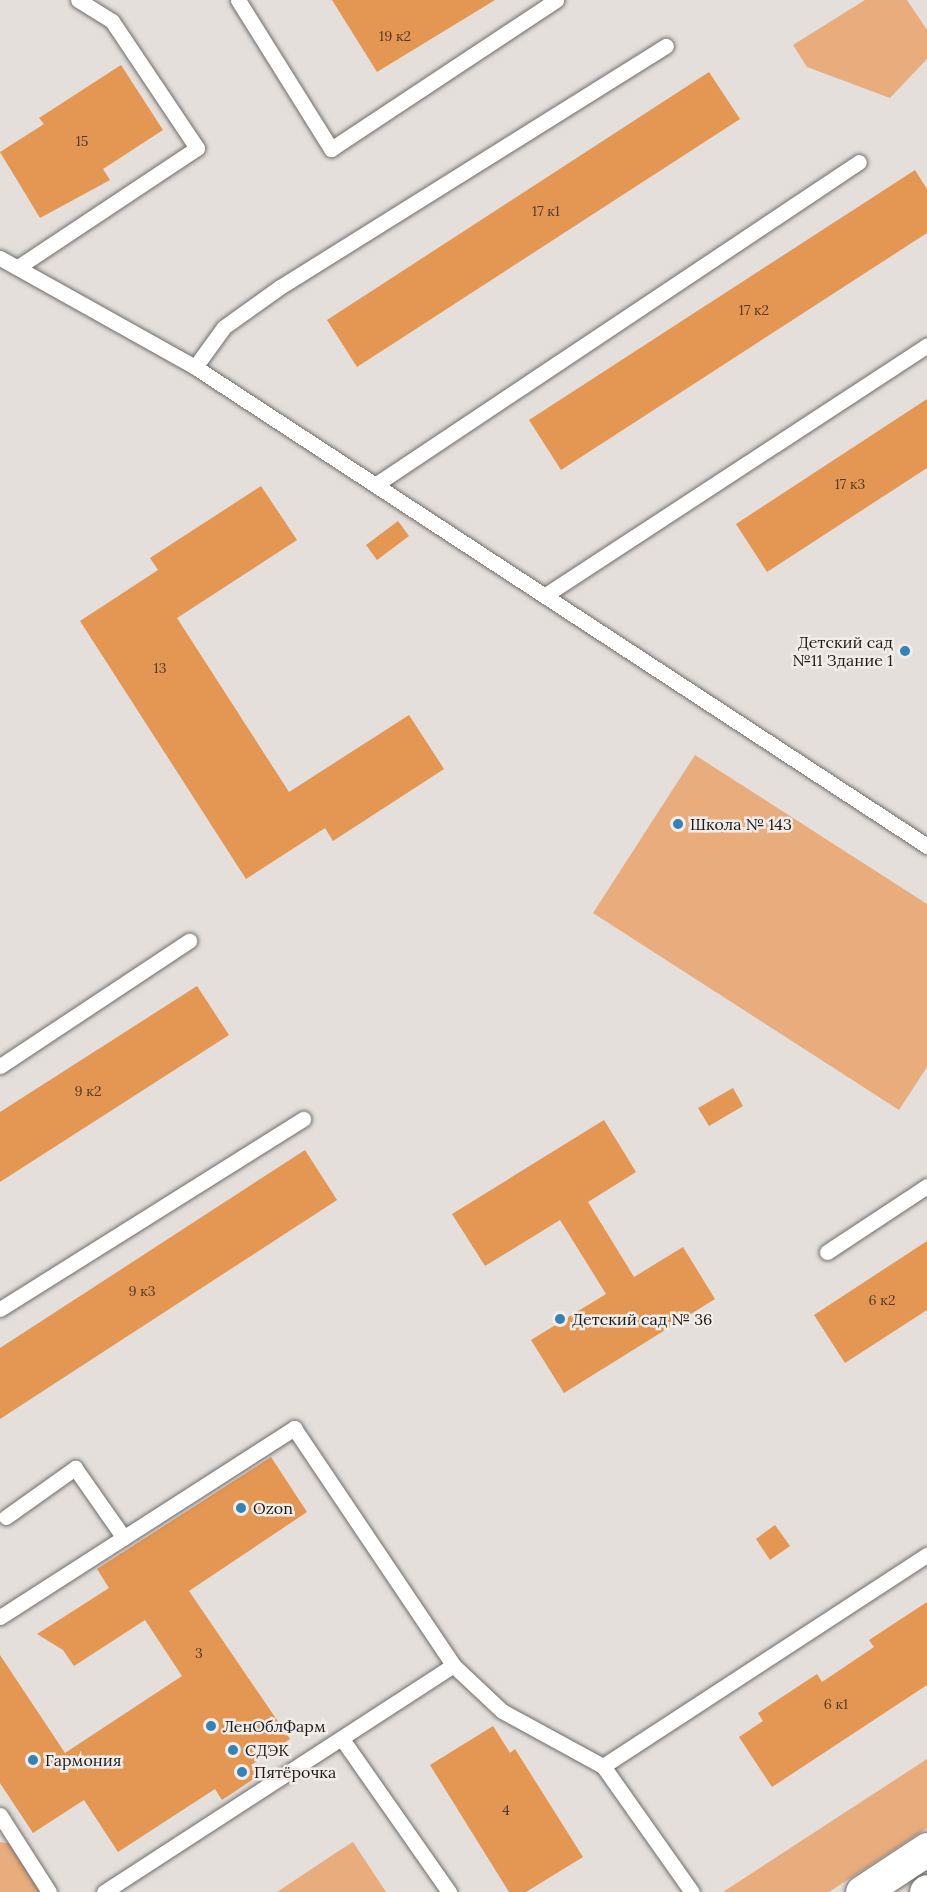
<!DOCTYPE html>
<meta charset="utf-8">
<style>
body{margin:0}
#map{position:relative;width:927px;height:1892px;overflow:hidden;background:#e4dfdb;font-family:Lora,serif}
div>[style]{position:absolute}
.green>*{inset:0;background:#e8ac7d}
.building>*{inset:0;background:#e49653}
.roads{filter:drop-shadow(0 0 2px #716c69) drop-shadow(0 0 2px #716c69)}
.service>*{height:15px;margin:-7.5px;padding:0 7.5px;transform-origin:7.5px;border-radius:7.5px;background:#fff}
.tertiary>*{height:33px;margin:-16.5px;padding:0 16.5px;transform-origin:16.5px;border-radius:16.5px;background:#fff}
.dots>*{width:16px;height:16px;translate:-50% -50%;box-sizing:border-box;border:3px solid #f1ece8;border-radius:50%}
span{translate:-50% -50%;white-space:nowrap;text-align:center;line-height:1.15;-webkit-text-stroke:5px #f1ece8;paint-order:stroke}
.number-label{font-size:14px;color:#503a29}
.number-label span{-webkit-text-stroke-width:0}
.poi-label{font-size:16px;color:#1e1c1b}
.right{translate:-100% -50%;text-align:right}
.left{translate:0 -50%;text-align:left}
</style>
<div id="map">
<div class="green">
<div style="clip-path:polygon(865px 0,907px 0,927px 30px,927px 59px,890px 98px,807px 67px,793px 45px)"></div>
<div style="clip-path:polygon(695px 755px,927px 904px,927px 1067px,899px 1110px,593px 913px)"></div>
<div style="clip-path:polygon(927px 1759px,927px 1828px,829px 1892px,723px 1892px)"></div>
<div style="clip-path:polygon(0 1842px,12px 1844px,42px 1892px,0 1892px)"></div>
<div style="clip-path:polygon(353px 1842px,386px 1892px,277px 1892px,334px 1854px)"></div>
</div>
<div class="building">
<div style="clip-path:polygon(332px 0,495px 0,377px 72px)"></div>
<div style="clip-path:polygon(121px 65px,163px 130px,103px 169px,110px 180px,40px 218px,0 152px,44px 124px,39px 118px)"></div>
<div style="clip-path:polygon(709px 72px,740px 119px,357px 367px,327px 320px)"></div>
<div style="clip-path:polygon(915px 170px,927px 189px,927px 233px,561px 470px,529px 420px)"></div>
<div style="clip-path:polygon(927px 399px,927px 468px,767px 572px,736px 524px)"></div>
<div style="clip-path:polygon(261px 486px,297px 540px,177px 618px,289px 792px,409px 715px,444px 769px,333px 841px,325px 828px,246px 879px,80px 621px,158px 570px,150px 558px)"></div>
<div style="clip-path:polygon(398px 521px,409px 536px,377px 560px,366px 545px)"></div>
<div style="clip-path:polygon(197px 986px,229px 1035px,0 1182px,0 1112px)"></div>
<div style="clip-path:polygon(733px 1088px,743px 1106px,709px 1126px,698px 1108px)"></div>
<div style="clip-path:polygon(604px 1120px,636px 1172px,588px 1202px,634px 1277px,683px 1247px,715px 1299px,564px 1393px,531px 1340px,606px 1294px,560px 1220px,485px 1266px,452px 1214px)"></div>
<div style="clip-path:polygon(305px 1150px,337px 1200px,0 1419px,0 1348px)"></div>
<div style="clip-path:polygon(927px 1241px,927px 1310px,845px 1363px,814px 1315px)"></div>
<div style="clip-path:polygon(271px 1457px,307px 1512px,189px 1591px,290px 1739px,251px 1765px,258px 1776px,222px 1800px,215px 1789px,118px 1852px,84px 1800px,33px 1833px,0 1783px,0 1655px,65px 1753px,182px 1676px,145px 1620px,74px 1666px,63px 1650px,37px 1634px,109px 1588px,97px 1569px)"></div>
<div style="clip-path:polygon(775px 1525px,790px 1546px,770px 1560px,756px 1539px)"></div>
<div style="clip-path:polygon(927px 1602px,927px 1685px,772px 1787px,739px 1737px,763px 1721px,758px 1713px,817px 1674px,822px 1682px,874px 1647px,869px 1640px)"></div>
<div style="clip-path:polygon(493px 1726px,510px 1753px,515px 1749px,583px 1857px,526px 1892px,509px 1892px,430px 1765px)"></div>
</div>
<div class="roads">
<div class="service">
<div style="left:238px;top:0;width:176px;rotate:58deg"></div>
<div style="left:331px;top:149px;width:270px;rotate:-33.5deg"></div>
<div style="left:0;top:258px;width:223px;rotate:29.2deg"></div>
<div style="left:195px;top:367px;width:875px;rotate:33.2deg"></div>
<div style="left:18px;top:267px;width:215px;rotate:-33.6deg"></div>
<div style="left:197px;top:148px;width:153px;rotate:-123.8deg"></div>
<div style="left:112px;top:21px;width:40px;rotate:-148deg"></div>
<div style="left:195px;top:367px;width:49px;rotate:-54.1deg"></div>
<div style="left:224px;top:327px;width:69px;rotate:-35.5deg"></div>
<div style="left:280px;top:287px;width:455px;rotate:-32deg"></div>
<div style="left:378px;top:483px;width:578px;rotate:-33.72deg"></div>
<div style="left:547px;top:594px;width:454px;rotate:-33.2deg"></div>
<div style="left:0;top:1066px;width:227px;rotate:-33.5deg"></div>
<div style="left:827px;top:1252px;width:120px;rotate:-33.4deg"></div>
<div style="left:0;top:1309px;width:358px;rotate:-32.1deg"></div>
<div style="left:6px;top:1517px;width:85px;rotate:-35.4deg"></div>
<div style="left:75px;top:1468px;width:85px;rotate:55deg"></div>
<div style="left:0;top:1617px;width:350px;rotate:-32.7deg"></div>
<div style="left:294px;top:1428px;width:285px;rotate:56.1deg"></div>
<div style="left:453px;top:1665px;width:67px;rotate:43.2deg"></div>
<div style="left:502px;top:1711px;width:115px;rotate:28.6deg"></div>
<div style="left:603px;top:1766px;width:154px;rotate:54.8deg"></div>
<div style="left:342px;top:1739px;width:187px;rotate:55deg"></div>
<div style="left:603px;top:1766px;width:387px;rotate:-33.1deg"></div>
<div style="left:0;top:1815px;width:91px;rotate:57.5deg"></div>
<div style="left:104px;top:1892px;width:416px;rotate:-33deg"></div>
</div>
<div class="tertiary">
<div style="left:862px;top:1892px;width:78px;rotate:-33.5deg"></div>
<div style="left:926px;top:1892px;width:1px;rotate:-45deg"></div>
</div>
</div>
<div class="dots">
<div style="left:905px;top:651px;background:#3383b5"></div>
<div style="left:678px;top:824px;background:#3383b5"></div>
<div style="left:560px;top:1319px;background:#3383b5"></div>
<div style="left:241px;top:1508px;background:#3383b5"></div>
<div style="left:211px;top:1726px;background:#3383b5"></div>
<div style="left:233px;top:1750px;background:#3383b5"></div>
<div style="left:33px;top:1760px;background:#3383b5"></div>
<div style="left:242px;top:1772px;background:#3383b5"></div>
</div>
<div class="number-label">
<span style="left:395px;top:36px">19 к2</span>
<span style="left:82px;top:141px">15</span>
<span style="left:546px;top:211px">17 к1</span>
<span style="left:754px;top:310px">17 к2</span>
<span style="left:850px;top:484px">17 к3</span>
<span style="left:160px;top:668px">13</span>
<span style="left:88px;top:1091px">9 к2</span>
<span style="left:142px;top:1291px">9 к3</span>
<span style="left:882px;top:1300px">6 к2</span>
<span style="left:199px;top:1653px">3</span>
<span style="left:836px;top:1704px">6 к1</span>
<span style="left:506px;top:1810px">4</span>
</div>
<div class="poi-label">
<span class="right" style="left:893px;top:651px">Детский сад<br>№11 Здание 1</span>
<span class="left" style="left:690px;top:824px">Школа № 143</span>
<span class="left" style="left:572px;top:1319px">Детский сад № 36</span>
<span class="left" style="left:253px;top:1508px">Ozon</span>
<span class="left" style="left:223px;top:1726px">ЛенОблФарм</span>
<span class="left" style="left:245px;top:1750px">СДЭК</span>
<span class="left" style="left:45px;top:1760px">Гармония</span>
<span class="left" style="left:254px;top:1772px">Пятёрочка</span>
</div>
</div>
